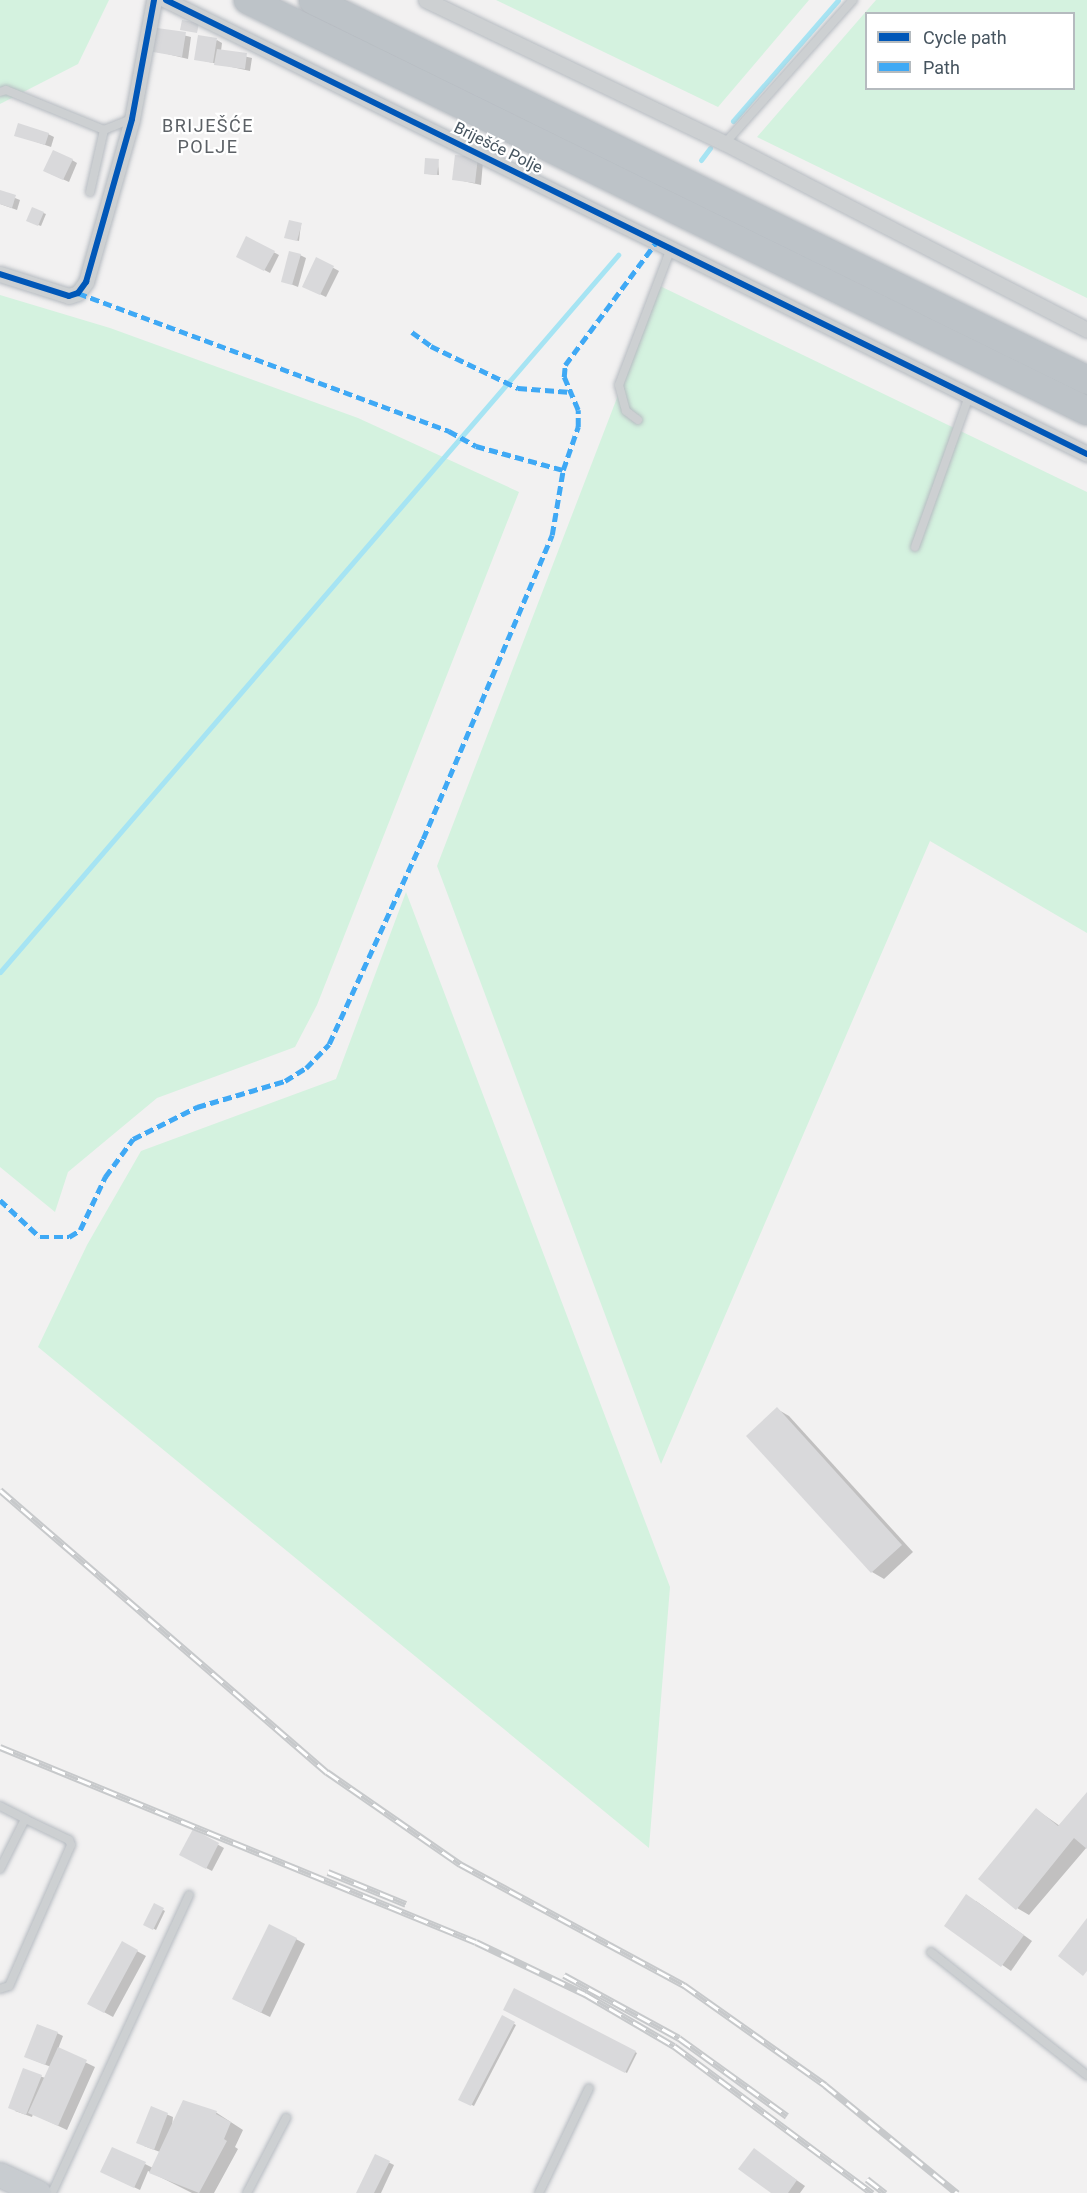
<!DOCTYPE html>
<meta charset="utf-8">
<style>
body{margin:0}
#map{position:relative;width:1087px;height:2193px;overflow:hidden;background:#f2f1f1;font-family:Roboto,sans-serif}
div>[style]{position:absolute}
.green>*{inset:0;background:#d4f2df}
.shadow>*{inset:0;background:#0003}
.stream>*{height:5px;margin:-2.5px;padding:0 2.5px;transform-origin:2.5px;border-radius:2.5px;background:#a6e4f3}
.building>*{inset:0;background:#d9d9db}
.roads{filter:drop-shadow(0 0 2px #b6bbc1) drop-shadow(0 0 2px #b6bbc1)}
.service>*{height:8px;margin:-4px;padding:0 4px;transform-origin:4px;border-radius:4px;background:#cdd0d2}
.minor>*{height:15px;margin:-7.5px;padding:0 7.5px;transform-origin:7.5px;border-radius:7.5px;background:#cdd0d2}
.primary>*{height:24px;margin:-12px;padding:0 12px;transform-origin:12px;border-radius:12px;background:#c8ccd0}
.motorway>*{height:28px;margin:-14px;padding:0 14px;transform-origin:14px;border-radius:14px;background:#bdc3c8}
.rail>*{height:7px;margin-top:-3.5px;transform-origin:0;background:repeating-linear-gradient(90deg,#fff 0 14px,#c7c9cb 0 28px);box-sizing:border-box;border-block:2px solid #c7c9cb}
.quiet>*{height:4.5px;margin-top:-2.25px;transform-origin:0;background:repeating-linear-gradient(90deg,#3fa9f5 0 9px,transparent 0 13.5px)}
.cycleway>*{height:6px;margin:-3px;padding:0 3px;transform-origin:3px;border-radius:3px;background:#0057b8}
span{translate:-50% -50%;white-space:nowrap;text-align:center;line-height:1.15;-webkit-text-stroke:4.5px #fff;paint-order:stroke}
.street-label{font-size:16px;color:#46545f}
.neighbourhood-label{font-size:18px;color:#5c6166;letter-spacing:1.5px}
.legend{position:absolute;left:865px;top:12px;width:210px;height:78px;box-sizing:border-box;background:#fff;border:2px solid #b5bbbf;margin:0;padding:8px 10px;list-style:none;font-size:18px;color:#46545f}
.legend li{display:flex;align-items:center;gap:12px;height:30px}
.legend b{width:30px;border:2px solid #b5bbbf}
</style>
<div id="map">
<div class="green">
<div style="clip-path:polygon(0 0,109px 0,78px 64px,0 104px)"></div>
<div style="clip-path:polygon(496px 0,809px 0,718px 107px)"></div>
<div style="clip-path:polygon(evenodd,876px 0,1087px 0,1087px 298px,757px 137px,876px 0,866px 14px,1074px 14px,1074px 88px,866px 88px,866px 14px)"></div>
<div style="clip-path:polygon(660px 286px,1087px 492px,1087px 933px,930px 841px,661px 1464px,437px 866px)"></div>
<div style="clip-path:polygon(0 295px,110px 328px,358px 418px,519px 492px,317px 1005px,295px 1047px,157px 1098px,68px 1172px,55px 1212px,0 1167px)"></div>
<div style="clip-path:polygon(406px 892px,670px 1587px,649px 1848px,38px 1347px,87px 1245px,141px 1151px,336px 1079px)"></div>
</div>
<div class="shadow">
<div style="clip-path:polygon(158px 29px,191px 37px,188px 59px,155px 51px)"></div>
<div style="clip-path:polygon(217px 40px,222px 43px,221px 51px,252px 58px,250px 71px,195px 59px)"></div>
<div style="clip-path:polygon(48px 134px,54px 137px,51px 147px,16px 135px)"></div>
<div style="clip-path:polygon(456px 157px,483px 162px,481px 185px,454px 179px)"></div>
<div style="clip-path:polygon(72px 160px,77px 163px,69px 182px,51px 174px)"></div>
<div style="clip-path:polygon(438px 160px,439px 175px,427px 174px)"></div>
<div style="clip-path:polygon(0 192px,20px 200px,17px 210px,0 204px)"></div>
<div style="clip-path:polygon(33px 209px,46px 214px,41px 226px,30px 222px)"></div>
<div style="clip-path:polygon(301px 224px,299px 241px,288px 238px)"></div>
<div style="clip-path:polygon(247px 238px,279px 255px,270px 273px,238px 256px)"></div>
<div style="clip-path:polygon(300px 255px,306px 258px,298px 287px,283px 281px)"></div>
<div style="clip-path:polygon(317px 259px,339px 271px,326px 297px,309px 289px)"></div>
<div style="clip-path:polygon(777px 1409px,789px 1416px,913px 1552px,884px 1579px,872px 1572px,748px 1436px)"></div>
<div style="clip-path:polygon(1087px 1795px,1087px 1847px,1029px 1915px,1017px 1908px,1037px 1810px,1060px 1826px)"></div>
<div style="clip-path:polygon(193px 1831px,224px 1848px,212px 1871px,181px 1855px)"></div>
<div style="clip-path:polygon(976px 1901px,1032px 1941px,1011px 1971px,946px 1926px)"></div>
<div style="clip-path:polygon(154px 1905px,165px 1911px,156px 1930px,145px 1924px)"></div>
<div style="clip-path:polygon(296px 1939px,305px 1944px,270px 2017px,243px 2004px)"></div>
<div style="clip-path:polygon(122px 1943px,146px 1956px,113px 2017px,89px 2004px)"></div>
<div style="clip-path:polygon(515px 1990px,637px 2053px,627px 2073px,505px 2009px)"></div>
<div style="clip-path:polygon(502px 2017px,516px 2025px,474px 2106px,460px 2099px)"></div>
<div style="clip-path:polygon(57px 2033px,63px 2036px,58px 2049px,95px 2067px,67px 2130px,33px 2114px,32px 2117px,15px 2111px,24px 2070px,45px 2078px,51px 2067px,31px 2059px)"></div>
<div style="clip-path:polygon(184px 2101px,217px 2113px,243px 2130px,235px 2147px,238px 2149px,214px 2193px,192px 2193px,148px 2171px,140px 2190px,108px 2175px,145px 2164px,153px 2168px,160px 2152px,144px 2146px,152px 2108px,173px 2117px,172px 2126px)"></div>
<div style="clip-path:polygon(754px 2150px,805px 2186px,800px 2193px,774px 2193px)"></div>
<div style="clip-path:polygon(376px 2156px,394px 2165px,381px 2193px,357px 2193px)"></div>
</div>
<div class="stream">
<div style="left:733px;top:121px;width:160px;rotate:-49deg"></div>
<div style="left:701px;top:160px;width:15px;rotate:-53deg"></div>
<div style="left:0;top:972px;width:947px;rotate:-49.24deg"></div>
</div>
<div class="building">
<div style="clip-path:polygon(182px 20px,199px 23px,197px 33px,180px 30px)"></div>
<div style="clip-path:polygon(157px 28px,186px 32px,182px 57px,153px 52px)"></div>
<div style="clip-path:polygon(198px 35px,217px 38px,213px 63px,194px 60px)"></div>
<div style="clip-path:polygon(217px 49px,247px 53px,245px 69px,214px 65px)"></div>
<div style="clip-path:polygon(18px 123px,49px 133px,45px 145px,14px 136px)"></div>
<div style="clip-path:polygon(53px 150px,73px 159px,63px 180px,43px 171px)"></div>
<div style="clip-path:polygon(455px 155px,478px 157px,475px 183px,452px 180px)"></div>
<div style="clip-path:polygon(425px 158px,439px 159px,437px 175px,424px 174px)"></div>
<div style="clip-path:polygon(0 190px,16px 195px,12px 208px,0 204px)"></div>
<div style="clip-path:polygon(32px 207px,44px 212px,38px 226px,26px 221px)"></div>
<div style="clip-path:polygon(289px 220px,302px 223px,297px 241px,284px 238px)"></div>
<div style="clip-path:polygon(246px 236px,275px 251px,264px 271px,236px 257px)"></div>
<div style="clip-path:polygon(289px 251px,301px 254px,292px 285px,281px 282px)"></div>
<div style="clip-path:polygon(316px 257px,334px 266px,320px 295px,302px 287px)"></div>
<div style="clip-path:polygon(777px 1407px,902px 1545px,871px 1573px,746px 1436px)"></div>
<div style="clip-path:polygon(1087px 1792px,1087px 1849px,1074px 1838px,1016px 1910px,978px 1879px,1036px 1808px,1058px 1826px)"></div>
<div style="clip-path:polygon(193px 1829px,219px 1843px,206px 1869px,179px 1855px)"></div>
<div style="clip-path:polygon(966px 1894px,1024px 1935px,1001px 1967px,944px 1926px)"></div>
<div style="clip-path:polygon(154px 1903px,164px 1908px,153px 1930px,143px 1925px)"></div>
<div style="clip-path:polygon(1087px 1918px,1087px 1971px,1083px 1976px,1058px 1956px)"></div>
<div style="clip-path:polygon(269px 1924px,297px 1938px,261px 2013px,232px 1999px)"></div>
<div style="clip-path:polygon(122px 1941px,138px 1950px,104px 2013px,87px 2004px)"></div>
<div style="clip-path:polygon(514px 1988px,636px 2051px,625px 2073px,503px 2010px)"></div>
<div style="clip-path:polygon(502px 2015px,515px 2022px,471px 2106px,458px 2100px)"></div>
<div style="clip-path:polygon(37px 2024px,58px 2032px,45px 2065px,24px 2057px)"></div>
<div style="clip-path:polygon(58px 2047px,87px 2060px,58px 2126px,28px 2113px)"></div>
<div style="clip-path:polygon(23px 2068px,42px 2075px,26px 2115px,8px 2108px)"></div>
<div style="clip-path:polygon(183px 2100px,217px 2111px,216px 2114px,231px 2122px,224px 2139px,227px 2141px,199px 2193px,149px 2173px)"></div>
<div style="clip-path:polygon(151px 2106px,168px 2113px,154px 2150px,136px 2143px)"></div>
<div style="clip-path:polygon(112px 2147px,146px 2162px,134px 2188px,100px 2172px)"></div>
<div style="clip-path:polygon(754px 2148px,797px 2180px,788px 2193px,771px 2193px,738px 2169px)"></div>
<div style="clip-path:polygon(375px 2154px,390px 2161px,374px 2193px,356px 2193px)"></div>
</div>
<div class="roads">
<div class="service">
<div style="left:0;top:92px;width:6px;rotate:-18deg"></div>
<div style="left:6px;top:90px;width:106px;rotate:22.2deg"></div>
<div style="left:725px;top:143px;width:192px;rotate:-48.2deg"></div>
<div style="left:90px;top:192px;width:64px;rotate:-77.3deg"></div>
<div style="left:104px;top:130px;width:29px;rotate:-22deg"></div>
<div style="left:638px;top:420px;width:15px;rotate:-143deg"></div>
<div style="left:626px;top:411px;width:27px;rotate:-105deg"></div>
<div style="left:619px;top:385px;width:147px;rotate:-69.2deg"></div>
<div style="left:915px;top:547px;width:160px;rotate:-70.3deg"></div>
<div style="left:0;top:1806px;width:28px;rotate:27deg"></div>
<div style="left:0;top:1869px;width:56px;rotate:-63.4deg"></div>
<div style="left:25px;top:1819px;width:49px;rotate:25.5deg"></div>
<div style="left:69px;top:1840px;width:5px;rotate:68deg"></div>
<div style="left:71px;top:1845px;width:154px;rotate:113.7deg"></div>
<div style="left:9px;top:1986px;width:9px;rotate:162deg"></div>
<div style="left:931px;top:1952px;width:199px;rotate:38.3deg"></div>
<div style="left:52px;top:2193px;width:328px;rotate:-65.3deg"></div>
<div style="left:247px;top:2193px;width:85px;rotate:-62.5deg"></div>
<div style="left:539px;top:2193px;width:116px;rotate:-64.5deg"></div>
</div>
<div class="minor">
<div style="left:166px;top:0;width:1027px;rotate:26.24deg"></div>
<div style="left:426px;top:0;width:331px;rotate:25.6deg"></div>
<div style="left:725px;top:143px;width:407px;rotate:27.3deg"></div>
<div style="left:0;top:274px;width:72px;rotate:17.7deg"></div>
<div style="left:69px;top:296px;width:9px;rotate:-18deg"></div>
<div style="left:78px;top:293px;width:14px;rotate:-54deg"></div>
<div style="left:86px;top:282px;width:169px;rotate:-74.2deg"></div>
<div style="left:132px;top:119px;width:121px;rotate:-79.5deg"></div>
</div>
<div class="primary">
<div style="left:0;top:2175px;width:43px;rotate:24.8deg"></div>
</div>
<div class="motorway">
<div style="left:248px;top:0;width:934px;rotate:26.1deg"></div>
<div style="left:313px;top:0;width:862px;rotate:26.15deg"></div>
</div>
</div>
<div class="rail">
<div style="left:0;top:1490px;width:432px;rotate:40.8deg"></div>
<div style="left:327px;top:1772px;width:162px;rotate:34.7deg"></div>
<div style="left:460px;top:1864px;width:255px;rotate:28.4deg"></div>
<div style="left:684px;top:1985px;width:173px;rotate:35.3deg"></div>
<div style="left:825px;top:2085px;width:171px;rotate:39.3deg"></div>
<div style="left:0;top:1747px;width:514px;rotate:22.28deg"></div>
<div style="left:476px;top:1942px;width:121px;rotate:25.5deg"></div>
<div style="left:585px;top:1994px;width:103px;rotate:30.3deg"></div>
<div style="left:674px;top:2046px;width:247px;rotate:36.6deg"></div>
<div style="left:328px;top:1872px;width:84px;rotate:22.3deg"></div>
<div style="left:564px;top:1975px;width:131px;rotate:28.7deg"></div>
<div style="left:679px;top:2038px;width:133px;rotate:35.8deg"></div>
<div style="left:867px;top:2179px;width:23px;rotate:38deg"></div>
</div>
<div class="quiet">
<div style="left:78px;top:293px;width:396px;rotate:20.4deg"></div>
<div style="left:449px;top:431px;width:31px;rotate:29deg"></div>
<div style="left:476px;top:446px;width:90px;rotate:15.4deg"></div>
<div style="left:412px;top:332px;width:24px;rotate:36deg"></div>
<div style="left:431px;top:346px;width:97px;rotate:25.8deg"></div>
<div style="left:518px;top:388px;width:53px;rotate:4.3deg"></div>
<div style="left:0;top:1200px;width:54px;rotate:42.8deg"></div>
<div style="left:40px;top:1237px;width:29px"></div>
<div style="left:69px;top:1237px;width:13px;rotate:-32deg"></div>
<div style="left:80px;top:1230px;width:59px;rotate:-64.7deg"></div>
<div style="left:105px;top:1177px;width:47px;rotate:-53.6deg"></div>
<div style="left:133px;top:1139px;width:72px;rotate:-26.6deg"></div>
<div style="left:197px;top:1107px;width:92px;rotate:-16.5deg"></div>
<div style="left:285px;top:1081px;width:25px;rotate:-32deg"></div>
<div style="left:306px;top:1068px;width:33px;rotate:-46deg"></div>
<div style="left:329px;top:1044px;width:226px;rotate:-65.4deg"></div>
<div style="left:423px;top:839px;width:330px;rotate:-67deg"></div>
<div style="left:552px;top:535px;width:66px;rotate:-80.4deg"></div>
<div style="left:563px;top:470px;width:46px;rotate:-70.8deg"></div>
<div style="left:578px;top:427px;width:17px;rotate:-90deg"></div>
<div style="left:578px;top:410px;width:36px;rotate:-113deg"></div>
<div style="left:564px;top:377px;width:12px;rotate:-85deg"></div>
<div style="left:565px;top:365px;width:154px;rotate:-53.4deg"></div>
</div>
<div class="cycleway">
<div style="left:166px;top:0;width:1027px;rotate:26.24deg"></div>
<div style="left:0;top:274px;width:72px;rotate:17.7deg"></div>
<div style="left:69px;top:296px;width:9px;rotate:-18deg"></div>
<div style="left:78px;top:293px;width:14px;rotate:-54deg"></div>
<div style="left:86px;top:282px;width:169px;rotate:-74.2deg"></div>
<div style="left:132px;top:119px;width:121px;rotate:-79.5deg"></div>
</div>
<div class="street-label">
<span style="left:498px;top:148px;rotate:26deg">Briješće Polje</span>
</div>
<div class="neighbourhood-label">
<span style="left:208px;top:137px">BRIJEŠĆE<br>POLJE</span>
</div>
<ul class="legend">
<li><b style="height:8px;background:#0057b8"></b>Cycle path</li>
<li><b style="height:8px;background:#3fa9f5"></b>Path</li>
</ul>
</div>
